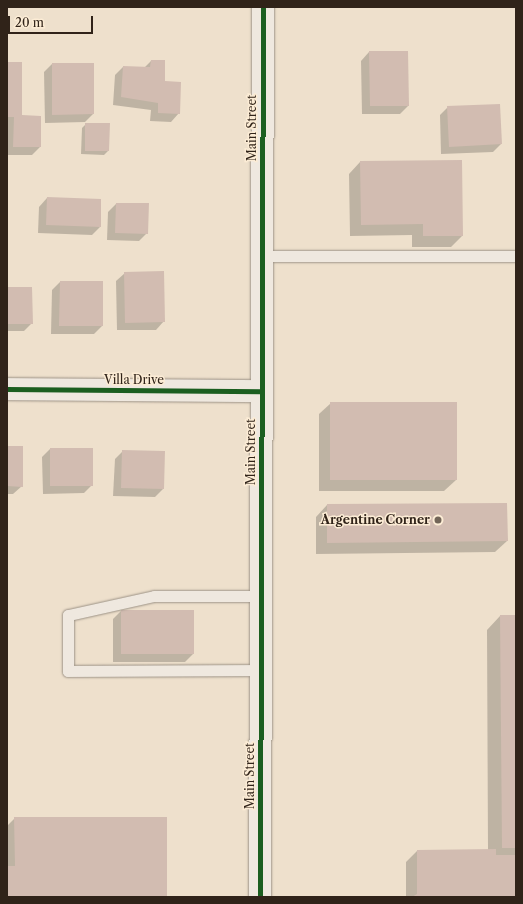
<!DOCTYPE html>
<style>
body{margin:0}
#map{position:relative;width:523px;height:904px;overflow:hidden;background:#eee0cc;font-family:"Libre Caslon Text",serif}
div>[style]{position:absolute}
.shadow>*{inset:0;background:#0003}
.building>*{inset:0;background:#d2bcb1}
.roads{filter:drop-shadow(0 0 1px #9c9286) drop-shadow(0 0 1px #9c9286)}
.lane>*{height:11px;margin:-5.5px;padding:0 5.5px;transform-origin:5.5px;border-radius:5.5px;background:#efe8df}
.street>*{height:22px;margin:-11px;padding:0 11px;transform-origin:11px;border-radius:11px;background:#efe8df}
.secondary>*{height:22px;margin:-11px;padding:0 11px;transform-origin:11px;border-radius:11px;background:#efe8df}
.cycleway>*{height:5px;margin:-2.5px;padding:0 2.5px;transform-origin:2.5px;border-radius:2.5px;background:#1b5e20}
.dots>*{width:11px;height:11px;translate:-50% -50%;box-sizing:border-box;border:2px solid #fcecd5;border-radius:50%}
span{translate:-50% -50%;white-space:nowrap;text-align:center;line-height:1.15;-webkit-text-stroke:3px #fcecd5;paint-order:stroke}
.street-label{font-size:12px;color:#302319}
.poi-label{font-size:12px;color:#302319;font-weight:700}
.right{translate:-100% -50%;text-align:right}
.frame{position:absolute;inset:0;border:8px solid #302319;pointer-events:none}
.scale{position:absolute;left:8px;top:16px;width:85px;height:18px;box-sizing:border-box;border:2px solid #302319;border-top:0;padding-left:5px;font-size:12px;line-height:14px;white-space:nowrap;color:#302319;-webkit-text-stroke:3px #fcecd5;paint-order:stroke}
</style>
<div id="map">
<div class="shadow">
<div style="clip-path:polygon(369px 52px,408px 106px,400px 114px,362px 114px,361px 61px)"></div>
<div style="clip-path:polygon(151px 61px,179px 113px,171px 122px,150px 121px,151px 110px,113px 105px,115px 75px,123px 67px,145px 67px)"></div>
<div style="clip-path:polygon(7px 63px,21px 116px,40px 147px,32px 155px,7px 155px)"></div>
<div style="clip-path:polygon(52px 64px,93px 114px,85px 122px,45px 123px,44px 72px)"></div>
<div style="clip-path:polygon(448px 107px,501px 144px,493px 152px,441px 154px,440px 115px)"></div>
<div style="clip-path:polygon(86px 124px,108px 151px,104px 155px,81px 154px,82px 128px)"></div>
<div style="clip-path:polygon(360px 162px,462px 236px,451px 247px,412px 247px,412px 235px,350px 236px,349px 174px)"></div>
<div style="clip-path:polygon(47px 198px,100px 227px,92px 235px,38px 233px,39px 207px)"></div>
<div style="clip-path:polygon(116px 204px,147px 233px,139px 241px,107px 240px,108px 212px)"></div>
<div style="clip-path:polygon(125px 273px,164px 321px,156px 330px,117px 330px,116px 281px)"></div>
<div style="clip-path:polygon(60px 282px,102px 282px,102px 326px,94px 334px,51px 334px,52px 290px)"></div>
<div style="clip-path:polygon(7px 288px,32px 323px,24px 331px,7px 331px)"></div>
<div style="clip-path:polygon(331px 403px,456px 403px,456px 480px,444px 491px,319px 491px,319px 414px)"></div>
<div style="clip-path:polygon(7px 447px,22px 486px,13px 494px,7px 494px)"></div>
<div style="clip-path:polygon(50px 449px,92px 485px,84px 493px,43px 494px,42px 457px)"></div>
<div style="clip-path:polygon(123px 451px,163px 489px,155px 497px,113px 496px,115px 459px)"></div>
<div style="clip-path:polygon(506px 504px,507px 541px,495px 552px,316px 554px,316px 517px,327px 505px)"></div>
<div style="clip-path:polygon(121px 611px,193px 654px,185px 662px,113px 662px,113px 619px)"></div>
<div style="clip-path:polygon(500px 616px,516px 616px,516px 897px,406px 897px,406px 862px,417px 851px,488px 850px,487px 630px)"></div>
<div style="clip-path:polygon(15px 818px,166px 897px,7px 897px,7px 826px)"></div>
</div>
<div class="building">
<div style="clip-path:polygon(369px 51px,408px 51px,409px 106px,370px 106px)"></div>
<div style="clip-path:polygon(151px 60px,165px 60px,165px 81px,181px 82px,180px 114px,158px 113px,158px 103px,121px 97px,123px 66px,150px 67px)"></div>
<div style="clip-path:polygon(7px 62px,22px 62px,22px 115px,41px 116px,41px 147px,13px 147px,14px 117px,7px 117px)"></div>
<div style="clip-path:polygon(52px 63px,94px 63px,94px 114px,52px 115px)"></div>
<div style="clip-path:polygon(500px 104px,502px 144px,449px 147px,447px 106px)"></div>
<div style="clip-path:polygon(85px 123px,110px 123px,109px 151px,85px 151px)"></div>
<div style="clip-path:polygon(462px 160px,463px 236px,423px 236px,423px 224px,361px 225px,360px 161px)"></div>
<div style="clip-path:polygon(47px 197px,101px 199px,101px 227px,46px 225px)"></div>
<div style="clip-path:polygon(116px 203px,149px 203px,148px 234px,115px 233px)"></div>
<div style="clip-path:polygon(164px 271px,165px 322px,125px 323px,124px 272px)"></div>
<div style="clip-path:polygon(60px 281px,103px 281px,103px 326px,59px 326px)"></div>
<div style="clip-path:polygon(7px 287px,32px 287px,33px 324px,7px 324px)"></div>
<div style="clip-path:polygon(330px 402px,457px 402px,457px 480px,330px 480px)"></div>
<div style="clip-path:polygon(7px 446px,23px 446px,23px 487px,7px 486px)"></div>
<div style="clip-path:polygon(50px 448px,93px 448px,93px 486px,50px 486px)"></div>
<div style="clip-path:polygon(122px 450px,165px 451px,164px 489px,121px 488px)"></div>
<div style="clip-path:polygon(507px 503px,508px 541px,327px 543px,327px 504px)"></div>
<div style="clip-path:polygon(121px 610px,194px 610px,194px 654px,121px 654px)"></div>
<div style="clip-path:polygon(500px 615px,516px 615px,516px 848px,502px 848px)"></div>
<div style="clip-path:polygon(14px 817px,167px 817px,167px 897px,7px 897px,7px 866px,15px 866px)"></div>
<div style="clip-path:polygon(496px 849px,496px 855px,516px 855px,516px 897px,412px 897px,417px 894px,417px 850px)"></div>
</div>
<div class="roads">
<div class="lane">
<div style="left:262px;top:256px;width:254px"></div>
<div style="left:260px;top:596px;width:106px;rotate:180deg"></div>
<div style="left:154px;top:596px;width:88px;rotate:167.5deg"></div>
<div style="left:68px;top:615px;width:56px;rotate:90deg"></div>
<div style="left:68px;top:671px;width:192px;rotate:-0.3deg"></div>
</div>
<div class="street">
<div style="left:7px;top:389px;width:254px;rotate:0.5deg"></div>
</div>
<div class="secondary">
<div style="left:260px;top:897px;width:890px;rotate:-89.81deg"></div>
</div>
</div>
<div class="cycleway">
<div style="left:7px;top:389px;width:254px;rotate:0.5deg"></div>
<div style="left:260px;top:897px;width:890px;rotate:-89.81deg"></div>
</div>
<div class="dots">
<div style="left:438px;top:520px;background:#726558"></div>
</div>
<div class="street-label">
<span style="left:252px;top:128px;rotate:-90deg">Main Street</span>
<span style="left:134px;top:380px">Villa Drive</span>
<span style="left:251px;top:452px;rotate:-90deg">Main Street</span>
<span style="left:250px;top:776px;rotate:-90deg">Main Street</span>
</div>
<div class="poi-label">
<span class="right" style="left:430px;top:520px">Argentine Corner</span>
</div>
<div class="frame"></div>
<div class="scale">20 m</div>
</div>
